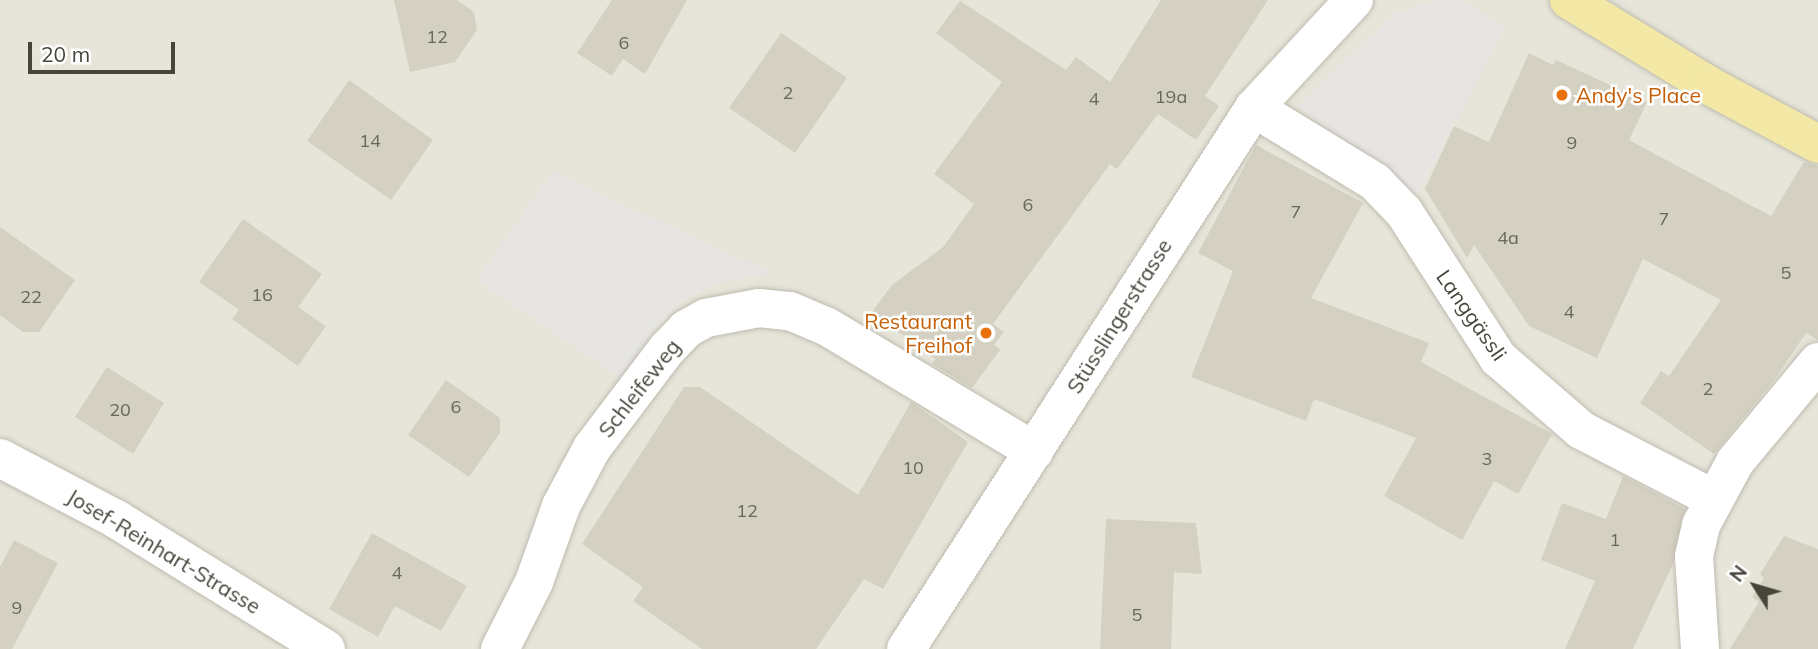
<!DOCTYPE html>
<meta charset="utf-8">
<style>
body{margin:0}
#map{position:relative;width:1818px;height:649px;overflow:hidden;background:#f4f3eb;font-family:Mulish,sans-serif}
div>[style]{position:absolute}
.residential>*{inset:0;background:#e7e5da}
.parking>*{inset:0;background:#e6e5e2}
.building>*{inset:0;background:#d4d0c2}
.roads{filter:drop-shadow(0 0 2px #bfbbaf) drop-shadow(0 0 2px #bfbbaf)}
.minor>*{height:38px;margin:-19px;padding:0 19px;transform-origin:19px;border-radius:19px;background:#fff}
.major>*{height:38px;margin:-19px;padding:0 19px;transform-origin:19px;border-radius:19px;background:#f3e8a5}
.dots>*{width:19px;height:19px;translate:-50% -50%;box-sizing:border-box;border:4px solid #fff;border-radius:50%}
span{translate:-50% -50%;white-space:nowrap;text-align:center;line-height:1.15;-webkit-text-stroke:5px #fff;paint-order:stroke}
.number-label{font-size:18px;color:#6a675c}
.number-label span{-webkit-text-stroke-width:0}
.food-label{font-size:21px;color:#c56008}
.left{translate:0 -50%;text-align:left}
.right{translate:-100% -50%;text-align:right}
.street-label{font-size:21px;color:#47443a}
.north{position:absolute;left:1720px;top:551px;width:70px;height:70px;-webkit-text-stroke:5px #fff;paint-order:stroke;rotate:307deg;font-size:19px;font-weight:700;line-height:28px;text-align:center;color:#47443a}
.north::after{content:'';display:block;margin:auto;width:24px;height:32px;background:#47443a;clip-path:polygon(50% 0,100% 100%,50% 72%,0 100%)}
.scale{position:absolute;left:28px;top:42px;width:147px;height:32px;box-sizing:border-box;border:4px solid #47443a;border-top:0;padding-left:9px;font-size:21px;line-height:24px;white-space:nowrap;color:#47443a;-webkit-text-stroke:5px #fff;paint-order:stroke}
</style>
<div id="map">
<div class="residential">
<div style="clip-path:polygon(0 0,1818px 0,1818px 649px,0 649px)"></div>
</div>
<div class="parking">
<div style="clip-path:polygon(1435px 0,1458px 0,1504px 25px,1418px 196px,1297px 106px,1395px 13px)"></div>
<div style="clip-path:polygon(552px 172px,772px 273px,722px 282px,684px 301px,660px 323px,621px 379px,477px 280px)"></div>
</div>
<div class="building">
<div style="clip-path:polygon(394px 0,457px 0,474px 12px,477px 30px,455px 62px,410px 72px)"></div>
<div style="clip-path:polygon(612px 0,687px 0,645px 74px,623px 59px,612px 76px,577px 53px)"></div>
<div style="clip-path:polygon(1161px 0,1268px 0,1205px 96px,1219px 106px,1196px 140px,1158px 114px,1117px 169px,1110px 164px,993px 324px,1004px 332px,994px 345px,1000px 350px,972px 388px,932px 364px,935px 359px,872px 312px,892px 285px,943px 247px,974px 204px,934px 174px,1002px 82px,936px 33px,960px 1px,1066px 70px,1076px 57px,1110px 82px)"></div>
<div style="clip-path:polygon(781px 33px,847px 78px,795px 153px,729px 108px)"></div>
<div style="clip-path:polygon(1529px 53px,1553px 65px,1556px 60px,1647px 102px,1629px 140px,1771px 216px,1804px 162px,1818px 166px,1818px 340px,1806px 333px,1774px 380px,1714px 454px,1640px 403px,1661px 371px,1669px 376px,1721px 300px,1643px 259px,1597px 358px,1529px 326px,1474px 245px,1467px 258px,1425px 189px,1454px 126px,1489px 142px)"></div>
<div style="clip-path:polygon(349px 80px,433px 140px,391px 200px,307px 141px)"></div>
<div style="clip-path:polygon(1256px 145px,1363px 203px,1311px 298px,1429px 343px,1421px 362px,1552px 434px,1518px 494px,1494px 481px,1462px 540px,1384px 496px,1416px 438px,1314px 399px,1306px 421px,1191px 377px,1233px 271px,1198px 253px)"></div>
<div style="clip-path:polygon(243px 219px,322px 274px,298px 307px,326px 326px,298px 366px,232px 319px,239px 310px,199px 282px)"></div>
<div style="clip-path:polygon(0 227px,75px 280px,39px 332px,23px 332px,0 315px)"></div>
<div style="clip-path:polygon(107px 367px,164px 403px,133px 454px,75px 417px)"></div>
<div style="clip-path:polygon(446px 380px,500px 418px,500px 433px,469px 477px,408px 435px)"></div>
<div style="clip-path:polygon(684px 387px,700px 387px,858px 495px,911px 402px,968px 442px,883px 589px,864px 579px,816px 649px,702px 649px,633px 601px,643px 587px,582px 544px)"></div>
<div style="clip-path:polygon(1623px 476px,1685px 509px,1673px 564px,1633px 649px,1565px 649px,1595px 581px,1541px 560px,1562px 503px,1606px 519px)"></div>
<div style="clip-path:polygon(1106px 519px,1196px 523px,1202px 574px,1174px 572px,1171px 649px,1100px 649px)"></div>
<div style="clip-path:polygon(372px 533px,467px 586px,441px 631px,395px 606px,378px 637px,329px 609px)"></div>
<div style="clip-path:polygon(1784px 536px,1818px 549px,1818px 649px,1730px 649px,1759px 602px,1752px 597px,1764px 578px,1760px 574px)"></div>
<div style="clip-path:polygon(14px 540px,58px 563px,12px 649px,0 649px,0 567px)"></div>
</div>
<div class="roads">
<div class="minor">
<div style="left:1254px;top:108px;width:142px;rotate:31.4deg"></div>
<div style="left:1375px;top:182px;width:42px;rotate:46deg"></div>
<div style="left:1404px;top:212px;width:174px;rotate:57.2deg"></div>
<div style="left:1498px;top:358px;width:110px;rotate:40.9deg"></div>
<div style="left:1581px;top:430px;width:148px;rotate:27.4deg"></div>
<div style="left:0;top:458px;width:131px;rotate:27.7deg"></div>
<div style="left:116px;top:519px;width:247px;rotate:31.8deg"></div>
<div style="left:500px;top:649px;width:75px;rotate:-63.1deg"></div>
<div style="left:534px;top:582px;width:81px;rotate:-70.4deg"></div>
<div style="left:561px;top:506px;width:66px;rotate:-61.9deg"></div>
<div style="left:592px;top:448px;width:124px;rotate:-52.9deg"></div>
<div style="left:667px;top:349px;width:28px;rotate:-46deg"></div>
<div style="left:686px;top:329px;width:23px;rotate:-29deg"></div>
<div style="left:706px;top:318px;width:54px;rotate:-10.7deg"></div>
<div style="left:759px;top:308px;width:31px;rotate:6deg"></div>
<div style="left:790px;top:311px;width:39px;rotate:23deg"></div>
<div style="left:826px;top:326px;width:243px;rotate:31deg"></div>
<div style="left:906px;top:649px;width:643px;rotate:-57.25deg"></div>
<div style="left:1254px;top:108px;width:147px;rotate:-47.2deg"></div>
<div style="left:1700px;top:649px;width:93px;rotate:-93.7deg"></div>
<div style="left:1694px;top:556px;width:32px;rotate:-77deg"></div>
<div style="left:1701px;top:525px;width:72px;rotate:-61.6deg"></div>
<div style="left:1735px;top:462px;width:130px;rotate:-50.3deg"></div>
</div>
<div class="major">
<div style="left:1569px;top:0;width:163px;rotate:31.4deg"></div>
<div style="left:1708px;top:85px;width:125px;rotate:28.2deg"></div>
</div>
</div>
<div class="dots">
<div style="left:1562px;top:95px;background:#e8710a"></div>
<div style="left:986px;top:333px;background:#e8710a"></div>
</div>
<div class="number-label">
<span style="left:437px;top:37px">12</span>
<span style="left:624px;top:43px">6</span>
<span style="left:788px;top:93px">2</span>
<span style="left:1171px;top:97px">19a</span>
<span style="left:1094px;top:99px">4</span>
<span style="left:370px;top:141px">14</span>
<span style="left:1572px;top:143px">9</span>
<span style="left:1028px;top:205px">6</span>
<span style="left:1296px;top:212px">7</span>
<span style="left:1664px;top:219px">7</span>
<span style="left:1508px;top:238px">4a</span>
<span style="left:1786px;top:273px">5</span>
<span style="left:262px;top:295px">16</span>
<span style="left:31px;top:297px">22</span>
<span style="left:1569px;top:312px">4</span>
<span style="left:1708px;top:389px">2</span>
<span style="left:456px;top:407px">6</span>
<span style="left:120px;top:410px">20</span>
<span style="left:1487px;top:459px">3</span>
<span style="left:913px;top:468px">10</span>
<span style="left:747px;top:511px">12</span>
<span style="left:1615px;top:540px">1</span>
<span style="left:397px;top:573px">4</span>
<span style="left:17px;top:608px">9</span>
<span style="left:1137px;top:615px">5</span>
</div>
<div class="food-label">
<span class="left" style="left:1576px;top:95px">Andy's Place</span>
<span class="right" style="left:972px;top:333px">Restaurant<br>Freihof</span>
</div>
<div class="street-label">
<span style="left:1472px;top:315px;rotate:55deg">Langgässli</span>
<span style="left:1119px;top:316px;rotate:-58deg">Stüsslingerstrasse</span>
<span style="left:639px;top:388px;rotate:-52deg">Schleifeweg</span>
<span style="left:164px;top:551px;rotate:31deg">Josef-Reinhart-Strasse</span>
</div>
<div class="north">N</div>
<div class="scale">20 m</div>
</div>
